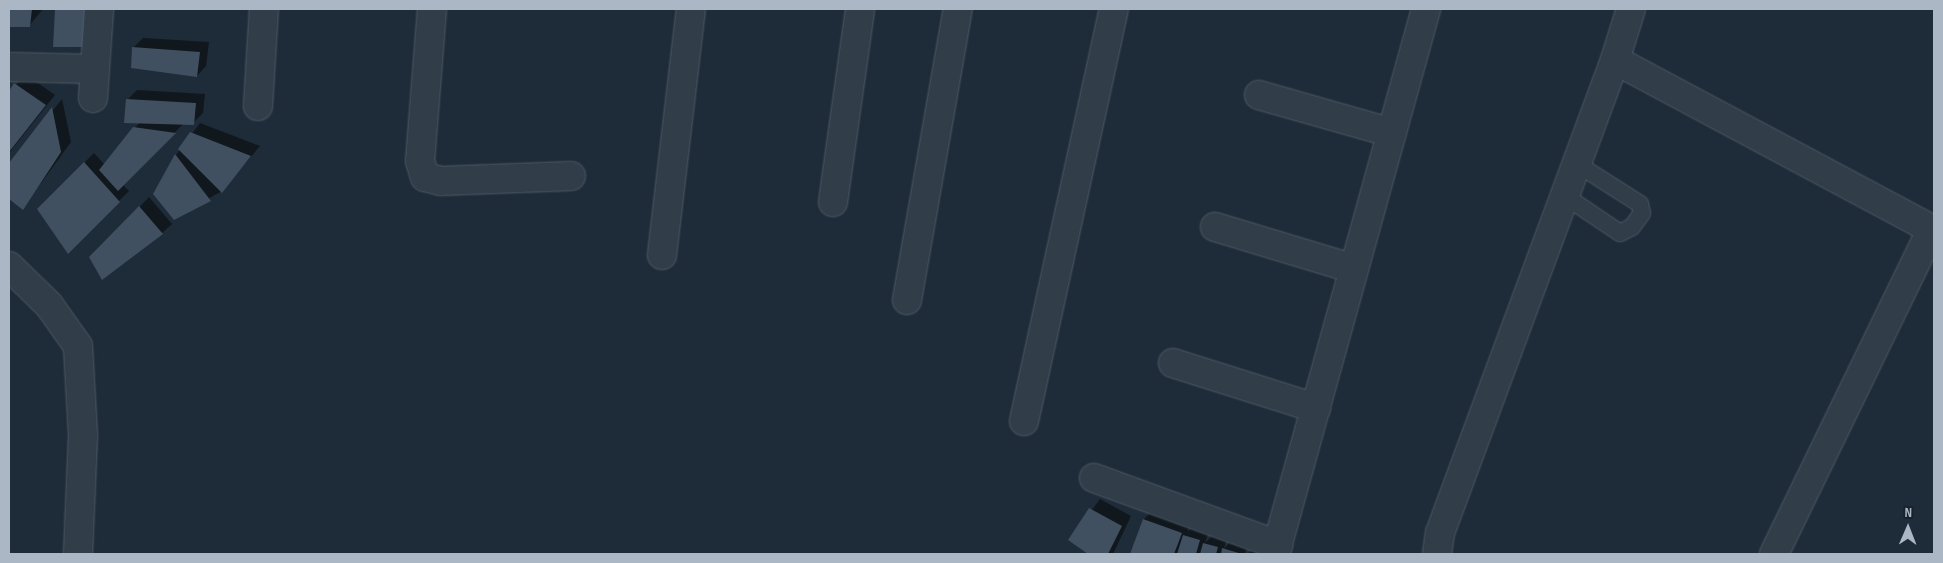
<!DOCTYPE html>
<style>
body{margin:0}
#map{position:relative;width:1943px;height:563px;overflow:hidden;background:#1e2b38;font-family:"Sofia Sans Condensed",sans-serif}
div>[style]{position:absolute}
.shadow>*{inset:0;background:#0007}
.building>*{inset:0;background:#405060}
.roads{filter:drop-shadow(0 0 1px #4f5a66) drop-shadow(0 0 1px #4f5a66)}
.service>*{height:16px;margin:-8px;padding:0 8px;transform-origin:8px;border-radius:8px;background:#313d48}
.minor>*{height:28px;margin:-14px;padding:0 14px;transform-origin:14px;border-radius:14px;background:#313d48}
span{translate:-50% -50%;white-space:nowrap;text-align:center;line-height:1.15;-webkit-text-stroke:4px #17222c;paint-order:stroke}
.frame{position:absolute;inset:0;border:10px solid #abb7c5;pointer-events:none}
.north{position:absolute;left:1883px;top:503px;width:50px;height:50px;-webkit-text-stroke:4px #17222c;paint-order:stroke;rotate:1deg;font-size:14px;font-weight:700;line-height:20px;text-align:center;color:#abb7c5}
.north::after{content:'';display:block;margin:auto;width:18px;height:22px;background:#abb7c5;clip-path:polygon(50% 0,100% 100%,50% 72%,0 100%)}
</style>
<div id="map">
<div class="shadow">
<div style="clip-path:polygon(9px 9px,43px 9px,29px 26px,9px 25px)"></div>
<div style="clip-path:polygon(143px 38px,209px 42px,206px 66px,197px 76px,133px 48px)"></div>
<div style="clip-path:polygon(25px 74px,55px 95px,9px 153px,9px 94px)"></div>
<div style="clip-path:polygon(137px 90px,205px 94px,203px 113px,193px 123px,184px 123px,123px 185px,129px 191px,68px 252px,38px 209px,94px 153px,105px 165px,140px 122px,127px 100px)"></div>
<div style="clip-path:polygon(62px 99px,71px 142px,23px 208px,9px 198px,9px 165px)"></div>
<div style="clip-path:polygon(200px 123px,260px 146px,222px 191px,174px 218px,154px 194px,176px 155px)"></div>
<div style="clip-path:polygon(149px 197px,172px 224px,162px 233px,91px 258px)"></div>
<div style="clip-path:polygon(1100px 499px,1131px 516px,1113px 554px,1090px 554px,1070px 540px)"></div>
<div style="clip-path:polygon(1154px 509px,1191px 523px,1187px 532px,1194px 526px,1209px 530px,1205px 543px,1214px 534px,1227px 537px,1224px 549px,1233px 539px,1248px 543px,1245px 554px,1131px 554px,1144px 519px)"></div>
<div style="clip-path:polygon(1258px 542px,1282px 554px,1248px 554px)"></div>
</div>
<div class="building">
<div style="clip-path:polygon(9px 9px,32px 9px,30px 27px,9px 27px)"></div>
<div style="clip-path:polygon(55px 9px,86px 9px,84px 47px,53px 47px)"></div>
<div style="clip-path:polygon(132px 47px,200px 52px,197px 77px,131px 68px)"></div>
<div style="clip-path:polygon(14px 83px,46px 105px,9px 152px,9px 91px)"></div>
<div style="clip-path:polygon(126px 99px,196px 103px,194px 125px,124px 123px)"></div>
<div style="clip-path:polygon(52px 107px,61px 152px,23px 210px,9px 199px,9px 163px)"></div>
<div style="clip-path:polygon(133px 127px,176px 133px,118px 191px,99px 170px)"></div>
<div style="clip-path:polygon(190px 132px,251px 156px,222px 193px,178px 149px)"></div>
<div style="clip-path:polygon(175px 154px,211px 201px,174px 220px,153px 194px)"></div>
<div style="clip-path:polygon(84px 162px,120px 202px,68px 254px,37px 209px)"></div>
<div style="clip-path:polygon(139px 206px,163px 234px,102px 280px,89px 257px)"></div>
<div style="clip-path:polygon(1089px 508px,1122px 526px,1108px 554px,1088px 554px,1068px 540px)"></div>
<div style="clip-path:polygon(1143px 519px,1182px 533px,1174px 554px,1130px 554px)"></div>
<div style="clip-path:polygon(1183px 535px,1200px 540px,1196px 554px,1177px 554px)"></div>
<div style="clip-path:polygon(1203px 543px,1218px 547px,1216px 554px,1200px 554px)"></div>
<div style="clip-path:polygon(1222px 548px,1242px 554px,1221px 554px)"></div>
</div>
<div class="roads">
<div class="service">
<div style="left:1565px;top:196px;width:66px;rotate:33.9deg"></div>
<div style="left:1620px;top:233px;width:13px;rotate:-27deg"></div>
<div style="left:1632px;top:227px;width:17px;rotate:-54deg"></div>
<div style="left:1642px;top:213px;width:9px;rotate:-103deg"></div>
<div style="left:1640px;top:204px;width:75px;rotate:-147.6deg"></div>
</div>
<div class="minor">
<div style="left:432px;top:9px;width:152px;rotate:94.5deg"></div>
<div style="left:420px;top:161px;width:17px;rotate:73deg"></div>
<div style="left:425px;top:177px;width:16px;rotate:14deg"></div>
<div style="left:441px;top:181px;width:130px;rotate:-2.2deg"></div>
<div style="left:1615px;top:60px;width:361px;rotate:28.1deg"></div>
<div style="left:9px;top:67px;width:86px;rotate:1.3deg"></div>
<div style="left:1259px;top:95px;width:138px;rotate:15.9deg"></div>
<div style="left:93px;top:98px;width:89px;rotate:-86.1deg"></div>
<div style="left:258px;top:106px;width:97px;rotate:-86.5deg"></div>
<div style="left:833px;top:202px;width:195px;rotate:-82deg"></div>
<div style="left:1215px;top:227px;width:145px;rotate:16.8deg"></div>
<div style="left:662px;top:255px;width:248px;rotate:-83.3deg"></div>
<div style="left:9px;top:266px;width:56px;rotate:44.3deg"></div>
<div style="left:49px;top:305px;width:50px;rotate:54.7deg"></div>
<div style="left:78px;top:346px;width:89px;rotate:86.8deg"></div>
<div style="left:83px;top:435px;width:119px;rotate:92.4deg"></div>
<div style="left:907px;top:300px;width:295px;rotate:-80.1deg"></div>
<div style="left:1173px;top:363px;width:150px;rotate:17.5deg"></div>
<div style="left:1024px;top:421px;width:422px;rotate:-77.7deg"></div>
<div style="left:1094px;top:478px;width:196px;rotate:20deg"></div>
<div style="left:1275px;top:554px;width:566px;rotate:-74.51deg"></div>
<div style="left:1437px;top:554px;width:21px;rotate:-82deg"></div>
<div style="left:1440px;top:533px;width:504px;rotate:-69.7deg"></div>
<div style="left:1615px;top:60px;width:53px;rotate:-72.6deg"></div>
<div style="left:1774px;top:554px;width:362px;rotate:-64.1deg"></div>
</div>
</div>
<div class="frame"></div>
<div class="north">N</div>
</div>
